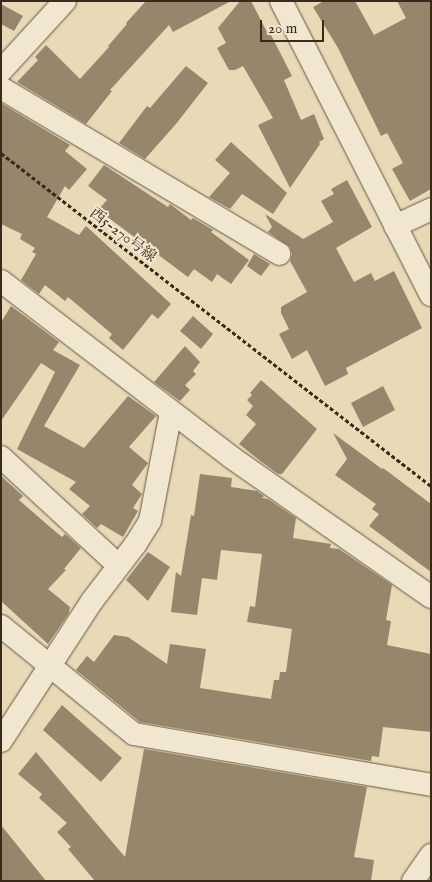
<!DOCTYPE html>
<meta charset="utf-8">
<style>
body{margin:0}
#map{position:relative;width:432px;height:882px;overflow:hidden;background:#e9dab7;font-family:"IM FELL English","Noto Serif JP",serif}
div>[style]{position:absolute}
.building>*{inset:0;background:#95866c}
.path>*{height:3px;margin-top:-1.5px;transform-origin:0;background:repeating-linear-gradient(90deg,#3a2a1a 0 4px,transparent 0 6.5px)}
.roads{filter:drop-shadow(0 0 1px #665641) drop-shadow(0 0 1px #665641)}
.minor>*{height:22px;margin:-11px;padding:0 11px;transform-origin:11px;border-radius:11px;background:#f1e7d0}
span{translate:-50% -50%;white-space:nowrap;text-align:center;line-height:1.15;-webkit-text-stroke:4px #f1e7d0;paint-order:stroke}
.street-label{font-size:15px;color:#3a2a1a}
.frame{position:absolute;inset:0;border:2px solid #3a2a1a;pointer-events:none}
.scale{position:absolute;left:260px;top:20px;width:64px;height:22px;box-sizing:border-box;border:2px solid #3a2a1a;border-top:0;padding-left:6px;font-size:15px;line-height:18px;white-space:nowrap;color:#3a2a1a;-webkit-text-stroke:4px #f1e7d0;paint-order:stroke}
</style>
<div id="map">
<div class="building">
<div style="clip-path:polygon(146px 1px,231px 1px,173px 32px,169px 25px,110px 90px,112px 91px,86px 124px,17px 82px,38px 60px,35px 57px,46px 45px,80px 79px,109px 47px,108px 46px,127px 24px,126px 23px)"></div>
<div style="clip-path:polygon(240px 1px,251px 1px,268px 34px,270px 33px,292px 76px,284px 80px,301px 120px,314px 114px,324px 139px,319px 142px,320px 144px,290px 188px,258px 125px,273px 118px,243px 66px,235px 70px,229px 70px,217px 48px,226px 43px,218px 28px)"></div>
<div style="clip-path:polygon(324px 1px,355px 1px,374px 35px,406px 18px,397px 1px,431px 1px,431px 189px,410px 201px,392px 169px,403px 163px,387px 133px,381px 136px,338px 48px,313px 7px)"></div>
<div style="clip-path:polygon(1px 4px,23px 16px,14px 31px,1px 24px)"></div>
<div style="clip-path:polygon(186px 66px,208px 83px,176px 124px,145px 159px,119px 143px,147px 106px,150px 108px)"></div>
<div style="clip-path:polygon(1px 103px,70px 145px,65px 151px,87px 169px,69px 190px,65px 186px,47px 217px,79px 235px,86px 226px,171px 304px,158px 319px,152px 314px,123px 350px,109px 338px,112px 334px,68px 297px,65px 301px,45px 285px,39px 294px,21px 280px,36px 254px,32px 252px,35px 248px,20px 239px,22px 234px,1px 224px)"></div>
<div style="clip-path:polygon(231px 142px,287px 193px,273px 214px,242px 194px,230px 209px,209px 197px,230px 173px,215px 160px)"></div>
<div style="clip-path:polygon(104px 165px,168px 207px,170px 204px,191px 220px,193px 218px,213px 230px,211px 232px,249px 260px,231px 284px,217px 274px,212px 282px,194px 269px,188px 277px,98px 210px,107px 200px,88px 186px)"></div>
<div style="clip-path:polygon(347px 180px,372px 227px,336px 248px,354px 282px,371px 273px,375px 281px,394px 271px,422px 328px,346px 368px,348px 374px,325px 386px,307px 350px,292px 359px,279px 334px,289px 329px,281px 313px,281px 307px,307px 292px,290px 261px,292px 254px,290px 247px,268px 232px,272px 227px,265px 214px,303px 239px,333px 222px,321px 201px,334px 194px,331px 189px)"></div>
<div style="clip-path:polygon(254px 254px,270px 264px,261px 276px,247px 266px)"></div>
<div style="clip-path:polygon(11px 306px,59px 342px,53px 350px,80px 365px,44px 426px,84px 448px,128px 396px,156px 416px,129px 447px,148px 463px,132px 485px,142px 494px,133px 508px,138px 511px,123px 537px,101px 524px,97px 528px,82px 514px,90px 506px,69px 489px,76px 482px,17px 449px,55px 372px,41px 363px,1px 421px,1px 322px)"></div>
<div style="clip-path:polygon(193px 316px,213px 334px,201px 349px,180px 331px)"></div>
<div style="clip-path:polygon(185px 346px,200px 362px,193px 371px,196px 374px,185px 385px,190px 390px,180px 401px,154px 382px)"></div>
<div style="clip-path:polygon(261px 380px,317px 429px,282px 474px,278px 474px,259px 460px,239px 444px,256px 424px,246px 415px,253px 406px,247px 400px,252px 395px,250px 393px)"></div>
<div style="clip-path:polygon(383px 386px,395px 410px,363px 427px,351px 403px)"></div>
<div style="clip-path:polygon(333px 433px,382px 469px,383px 468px,431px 504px,431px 572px,369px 526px,379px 514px,372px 509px,376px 504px,335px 475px,347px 459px)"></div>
<div style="clip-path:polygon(200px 474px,232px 478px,231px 487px,257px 491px,264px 496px,262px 498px,268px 499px,296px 518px,293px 538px,331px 544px,330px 548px,339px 549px,392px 585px,386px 620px,391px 621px,387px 645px,431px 654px,431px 732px,383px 727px,379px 757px,372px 756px,371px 761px,140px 722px,76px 670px,87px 656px,94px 662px,114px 635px,128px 637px,167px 664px,170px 644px,206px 649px,200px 688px,271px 699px,274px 680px,279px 680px,280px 672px,286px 672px,292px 629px,247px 622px,250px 606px,255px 607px,262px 554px,221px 550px,217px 580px,202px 578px,197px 615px,171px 612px,176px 572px,181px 576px,191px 515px,194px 516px)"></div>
<div style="clip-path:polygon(1px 476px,23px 496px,19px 500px,50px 527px,62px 537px,65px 534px,81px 548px,64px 569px,66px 570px,48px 589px,70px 607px,69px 613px,48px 644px,1px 601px)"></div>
<div style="clip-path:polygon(148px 552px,170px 567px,148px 601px,126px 580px)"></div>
<div style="clip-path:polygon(62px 705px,122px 758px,101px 782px,43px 730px)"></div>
<div style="clip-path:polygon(144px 749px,367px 787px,354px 857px,374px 860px,371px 881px,95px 881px,68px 849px,71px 847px,57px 832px,67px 823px,39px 798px,42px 794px,18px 774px,36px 752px,125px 857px)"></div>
<div style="clip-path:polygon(1px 825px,46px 881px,1px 881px)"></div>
</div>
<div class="path">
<div style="left:1px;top:153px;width:544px;rotate:37.75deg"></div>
</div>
<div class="roads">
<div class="minor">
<div style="left:281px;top:1px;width:330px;rotate:63deg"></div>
<div style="left:1px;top:71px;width:95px;rotate:-47.6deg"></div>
<div style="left:1px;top:88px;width:324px;rotate:30.8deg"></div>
<div style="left:395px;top:226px;width:40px;rotate:-25deg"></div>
<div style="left:1px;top:281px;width:290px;rotate:37.4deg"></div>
<div style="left:231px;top:457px;width:244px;rotate:35deg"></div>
<div style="left:1px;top:457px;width:159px;rotate:42.7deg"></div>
<div style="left:1px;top:626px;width:171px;rotate:39.1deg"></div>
<div style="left:134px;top:734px;width:301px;rotate:9.7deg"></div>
<div style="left:1px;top:741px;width:167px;rotate:-57deg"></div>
<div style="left:92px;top:601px;width:71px;rotate:-52.5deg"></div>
<div style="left:135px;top:545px;width:28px;rotate:-58deg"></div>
<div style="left:150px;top:521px;width:111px;rotate:-79.1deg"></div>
<div style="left:413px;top:881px;width:32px;rotate:-55deg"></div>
</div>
</div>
<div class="street-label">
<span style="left:123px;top:235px;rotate:37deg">西5-270号線</span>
</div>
<div class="frame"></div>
<div class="scale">20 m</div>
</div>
